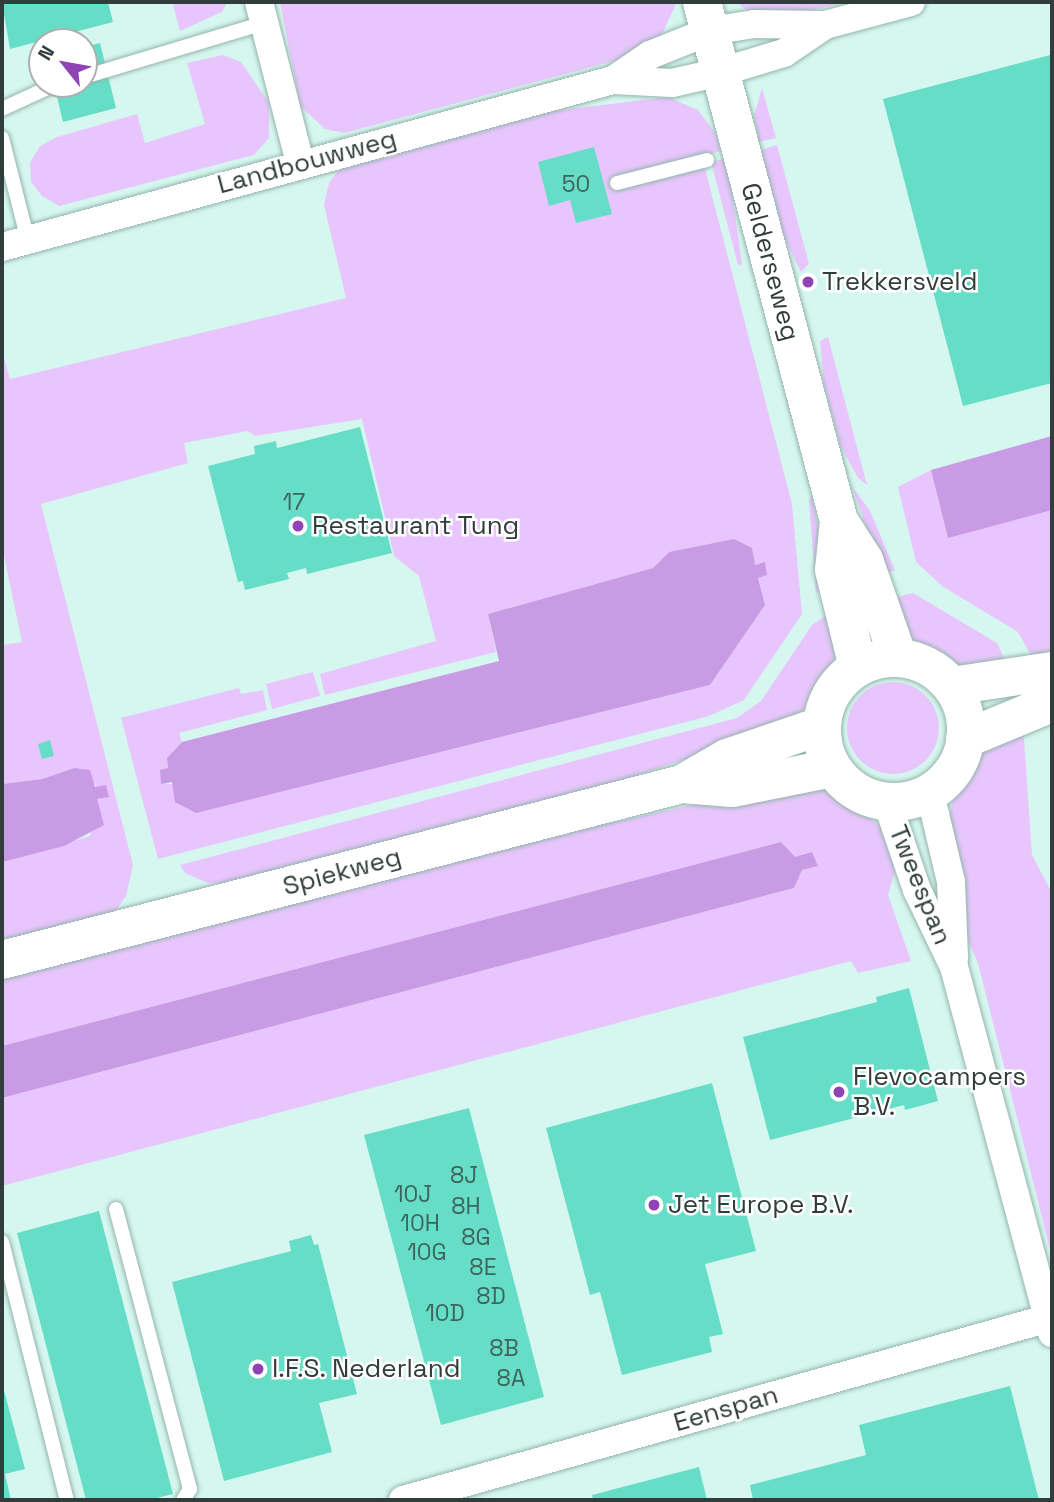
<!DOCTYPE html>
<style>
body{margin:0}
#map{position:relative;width:1054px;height:1502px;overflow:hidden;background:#d6f7ef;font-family:"Space Grotesk",sans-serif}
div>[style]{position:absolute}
.green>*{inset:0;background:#e8c6fd}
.round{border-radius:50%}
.water>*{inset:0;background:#c99be4}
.building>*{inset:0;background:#66ddc7}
.roads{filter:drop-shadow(0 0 2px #94b4ac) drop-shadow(0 0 2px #94b4ac)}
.lane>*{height:14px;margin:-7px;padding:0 7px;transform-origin:7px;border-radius:7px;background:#fff}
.street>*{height:28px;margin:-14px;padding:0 14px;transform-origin:14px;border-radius:14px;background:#fff}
.secondary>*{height:38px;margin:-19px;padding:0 19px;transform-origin:19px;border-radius:19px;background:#fff}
.secondary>.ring{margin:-19px;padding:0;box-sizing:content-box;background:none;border:38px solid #fff;border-radius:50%}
.dots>*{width:19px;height:19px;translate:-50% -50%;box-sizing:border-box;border:4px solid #fff;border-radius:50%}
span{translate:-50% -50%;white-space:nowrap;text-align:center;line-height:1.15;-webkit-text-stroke:5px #fff;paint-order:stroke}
.number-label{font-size:23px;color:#3e655d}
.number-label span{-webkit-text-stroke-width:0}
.street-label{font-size:26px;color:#303d3a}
.poi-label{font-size:26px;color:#303d3a}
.left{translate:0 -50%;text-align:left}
.frame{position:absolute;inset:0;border:4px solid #303d3a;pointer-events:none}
.north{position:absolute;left:28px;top:28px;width:70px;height:70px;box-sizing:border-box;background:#fff;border:2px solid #acb1b0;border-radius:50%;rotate:301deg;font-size:19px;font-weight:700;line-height:28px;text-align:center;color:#303d3a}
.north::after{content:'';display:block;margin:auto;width:24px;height:32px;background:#8f43b5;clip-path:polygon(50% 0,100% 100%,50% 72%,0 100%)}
</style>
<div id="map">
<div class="green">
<div style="clip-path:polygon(172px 2px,227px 2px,222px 12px,180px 31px)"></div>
<div style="clip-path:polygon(280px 2px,677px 2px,662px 34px,636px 55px,344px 133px,325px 129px,300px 106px)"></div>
<div style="clip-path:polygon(737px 2px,848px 2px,779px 17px,745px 9px)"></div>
<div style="clip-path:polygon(223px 55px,241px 62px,269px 103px,269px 138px,254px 155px,59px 206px,42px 196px,31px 182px,30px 163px,40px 146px,57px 137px,137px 114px,145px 143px,205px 124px,187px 63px)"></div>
<div style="clip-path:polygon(762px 88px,776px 138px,759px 142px,754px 116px)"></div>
<div style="clip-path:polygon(668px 97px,698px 110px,716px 134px,720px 151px,702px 157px,792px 504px,802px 614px,744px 700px,709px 716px,158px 859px,121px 718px,239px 688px,241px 694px,263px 690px,267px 710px,179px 733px,182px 742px,167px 758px,168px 768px,161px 783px,269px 795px,710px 685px,765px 605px,758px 578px,766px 575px,765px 562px,755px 565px,734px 539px,669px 552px,653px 568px,488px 614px,496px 652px,325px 695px,320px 674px,436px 641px,419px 576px,394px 556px,362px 419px,255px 436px,248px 431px,184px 443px,188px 463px,41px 504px,133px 865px,126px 896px,113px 915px,2px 944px,2px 862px,90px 836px,97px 799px,109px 796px,74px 768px,42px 779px,2px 784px,2px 645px,22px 642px,2px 546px,2px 351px,10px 379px,346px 298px,324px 205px,329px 183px,340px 168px,544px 112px)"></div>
<div style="clip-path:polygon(777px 145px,809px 264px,801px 272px,774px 217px,757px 151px)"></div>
<div style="clip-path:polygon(727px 158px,742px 264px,738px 265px,711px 162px)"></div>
<div style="clip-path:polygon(828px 337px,867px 485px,858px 478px,840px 445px,824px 385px,820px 341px)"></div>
<div style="clip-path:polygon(931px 470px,948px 537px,1052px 510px,1052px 663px,1037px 666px,1018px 632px,942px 586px,916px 562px,898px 487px)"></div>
<div style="clip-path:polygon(852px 486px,870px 511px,895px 570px,882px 574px)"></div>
<div style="clip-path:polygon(812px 496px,830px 588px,816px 593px,809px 500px)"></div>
<div style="clip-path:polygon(913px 593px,997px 643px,1010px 671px,957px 669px,922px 647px,905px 632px,889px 599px)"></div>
<div style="clip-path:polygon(828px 614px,840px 638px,832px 665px,808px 706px,784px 727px,503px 819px,229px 883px,208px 883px,185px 873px,180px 865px,737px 718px,761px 701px,812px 625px)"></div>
<div style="clip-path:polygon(313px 672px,320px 696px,272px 709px,266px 684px)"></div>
<div class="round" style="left:847px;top:682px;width:92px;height:92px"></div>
<div style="clip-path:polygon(1023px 724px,1032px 855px,1052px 893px,1052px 1257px,978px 963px,941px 880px,947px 822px,957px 787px,982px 749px)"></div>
<div style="clip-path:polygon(788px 784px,822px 786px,853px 802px,886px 832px,899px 857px,888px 895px,911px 961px,858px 973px,851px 961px,2px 1186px,2px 1098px,794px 888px,802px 870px,818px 865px,795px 858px,781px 842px,2px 1046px,2px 975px,478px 852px)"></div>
</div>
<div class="water">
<div style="clip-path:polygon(1052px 436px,1052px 510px,948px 538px,931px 470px)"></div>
<div style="clip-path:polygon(734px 539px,752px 548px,755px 565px,765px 562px,767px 575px,758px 578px,765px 605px,710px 685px,196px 813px,175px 802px,172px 782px,161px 784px,160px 770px,168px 768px,167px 758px,182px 742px,499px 661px,488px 614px,653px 568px,669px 552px)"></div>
<div style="clip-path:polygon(74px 768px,90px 770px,95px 787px,106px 785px,109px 797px,97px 799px,104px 825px,64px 846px,2px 862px,2px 784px,42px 779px)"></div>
<div style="clip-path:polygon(781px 842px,795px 857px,812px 852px,818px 866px,802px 870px,794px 888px,2px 1098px,2px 1046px)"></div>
</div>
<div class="building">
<div style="clip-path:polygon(2px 2px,108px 2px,113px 22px,10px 49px)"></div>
<div style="clip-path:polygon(100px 43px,116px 108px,63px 122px,54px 84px,84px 84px,84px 47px)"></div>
<div style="clip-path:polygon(1050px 55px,1052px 383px,963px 406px,883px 99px)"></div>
<div style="clip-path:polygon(594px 147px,612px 214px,576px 223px,570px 200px,549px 206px,538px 162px)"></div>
<div style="clip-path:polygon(360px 427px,392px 553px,307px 574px,306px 568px,287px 573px,289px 579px,245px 590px,243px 581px,238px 582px,208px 466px,255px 454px,254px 446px,276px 441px,277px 448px)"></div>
<div style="clip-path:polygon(50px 740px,54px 756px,42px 759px,38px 744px)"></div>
<div style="clip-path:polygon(909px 988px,938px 1101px,905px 1110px,904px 1105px,770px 1140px,743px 1037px,877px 1002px,876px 997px)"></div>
<div style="clip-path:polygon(712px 1083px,756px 1251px,705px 1264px,723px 1334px,709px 1337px,712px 1352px,622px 1375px,600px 1292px,590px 1295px,546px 1128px)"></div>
<div style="clip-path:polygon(469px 1108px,544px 1397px,441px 1425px,364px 1135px)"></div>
<div style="clip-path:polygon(99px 1211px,173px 1494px,149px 1500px,86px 1500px,17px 1233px)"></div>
<div style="clip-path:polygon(311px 1235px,314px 1245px,318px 1244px,357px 1394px,319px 1403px,332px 1452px,224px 1481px,172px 1282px,291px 1251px,289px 1241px)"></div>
<div style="clip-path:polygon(2px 1383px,25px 1469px,5px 1474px,11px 1500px,2px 1500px)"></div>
<div style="clip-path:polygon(1010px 1386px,1039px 1500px,753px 1500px,750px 1485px,866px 1455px,859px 1425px)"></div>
<div style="clip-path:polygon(699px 1467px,707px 1500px,593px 1500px,592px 1495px)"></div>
</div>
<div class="roads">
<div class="lane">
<div style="left:84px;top:77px;width:188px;rotate:-16.7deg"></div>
<div style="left:2px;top:109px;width:60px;rotate:-24.8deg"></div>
<div style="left:2px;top:138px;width:106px;rotate:75.8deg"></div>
<div style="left:617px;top:183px;width:93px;rotate:-14.3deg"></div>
<div style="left:116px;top:1209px;width:290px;rotate:75.2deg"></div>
<div style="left:190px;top:1489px;width:13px;rotate:122deg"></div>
<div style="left:2px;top:1242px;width:266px;rotate:75.9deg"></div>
</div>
<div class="street">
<div style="left:259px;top:2px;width:166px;rotate:75.7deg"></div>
<div style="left:613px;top:80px;width:59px;rotate:2.9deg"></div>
<div style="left:672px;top:83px;width:50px;rotate:-12.7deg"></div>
<div style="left:721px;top:72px;width:66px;rotate:-16.8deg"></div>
<div style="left:784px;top:53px;width:50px;rotate:-34.3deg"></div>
<div style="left:2px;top:247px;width:633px;rotate:-15.29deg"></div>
<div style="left:613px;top:80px;width:45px;rotate:-34deg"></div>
<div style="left:650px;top:55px;width:65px;rotate:-21.8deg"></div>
<div style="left:710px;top:31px;width:45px;rotate:-9deg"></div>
<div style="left:754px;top:24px;width:71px;rotate:0.8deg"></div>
<div style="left:825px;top:25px;width:89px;rotate:-15deg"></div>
<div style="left:930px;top:793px;width:91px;rotate:76.7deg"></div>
<div style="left:951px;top:882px;width:76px;rotate:87.7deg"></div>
<div style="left:887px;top:802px;width:93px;rotate:71.2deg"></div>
<div style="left:917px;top:890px;width:85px;rotate:64.3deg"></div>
<div style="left:954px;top:967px;width:379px;rotate:75deg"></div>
<div style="left:403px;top:1500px;width:671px;rotate:-15.73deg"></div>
</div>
<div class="secondary">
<div style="left:702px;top:2px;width:537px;rotate:75.21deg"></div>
<div style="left:839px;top:521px;width:46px;rotate:57.3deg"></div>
<div style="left:864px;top:560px;width:103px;rotate:70.7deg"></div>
<div style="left:839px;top:521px;width:49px;rotate:95.8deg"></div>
<div style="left:834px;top:570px;width:100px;rotate:76.1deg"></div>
<div class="ring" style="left:822px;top:658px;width:106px;height:106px"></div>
<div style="left:952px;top:686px;width:101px;rotate:-8.5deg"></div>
<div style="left:965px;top:739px;width:94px;rotate:-22.5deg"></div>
<div style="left:682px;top:784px;width:50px;rotate:4.6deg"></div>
<div style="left:732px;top:788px;width:102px;rotate:-11.3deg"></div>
<div style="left:2px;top:960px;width:702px;rotate:-14.51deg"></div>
<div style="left:682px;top:784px;width:52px;rotate:-30deg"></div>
<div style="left:727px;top:758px;width:99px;rotate:-18.8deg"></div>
</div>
</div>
<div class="dots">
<div style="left:808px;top:282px;background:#8f43b5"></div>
<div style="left:298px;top:526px;background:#8f43b5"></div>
<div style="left:839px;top:1092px;background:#8f43b5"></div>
<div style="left:654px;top:1205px;background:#8f43b5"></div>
<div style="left:258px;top:1369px;background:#8f43b5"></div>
</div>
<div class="number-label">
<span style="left:576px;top:184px">50</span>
<span style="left:294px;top:502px">17</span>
<span style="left:464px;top:1175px">8J</span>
<span style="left:413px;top:1194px">10J</span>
<span style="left:466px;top:1206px">8H</span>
<span style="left:420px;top:1223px">10H</span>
<span style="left:476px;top:1237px">8G</span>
<span style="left:427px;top:1252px">10G</span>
<span style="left:483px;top:1267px">8E</span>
<span style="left:491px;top:1296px">8D</span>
<span style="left:445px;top:1313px">10D</span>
<span style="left:504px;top:1348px">8B</span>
<span style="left:511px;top:1378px">8A</span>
</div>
<div class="street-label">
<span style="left:307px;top:162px;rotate:-15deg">Landbouwweg</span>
<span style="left:770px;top:262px;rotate:75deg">Gelderseweg</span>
<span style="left:342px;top:872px;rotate:-15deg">Spiekweg</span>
<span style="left:920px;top:885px;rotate:68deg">Tweespan</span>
<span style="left:726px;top:1409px;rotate:-16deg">Eenspan</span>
</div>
<div class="poi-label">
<span class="left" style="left:822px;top:282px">Trekkersveld</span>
<span class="left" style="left:312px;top:526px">Restaurant Tung</span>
<span class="left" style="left:853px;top:1092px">Flevocampers<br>B.V.</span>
<span class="left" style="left:668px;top:1205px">Jet Europe B.V.</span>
<span class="left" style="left:272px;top:1369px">I.F.S. Nederland</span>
</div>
<div class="frame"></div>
<div class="north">N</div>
</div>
